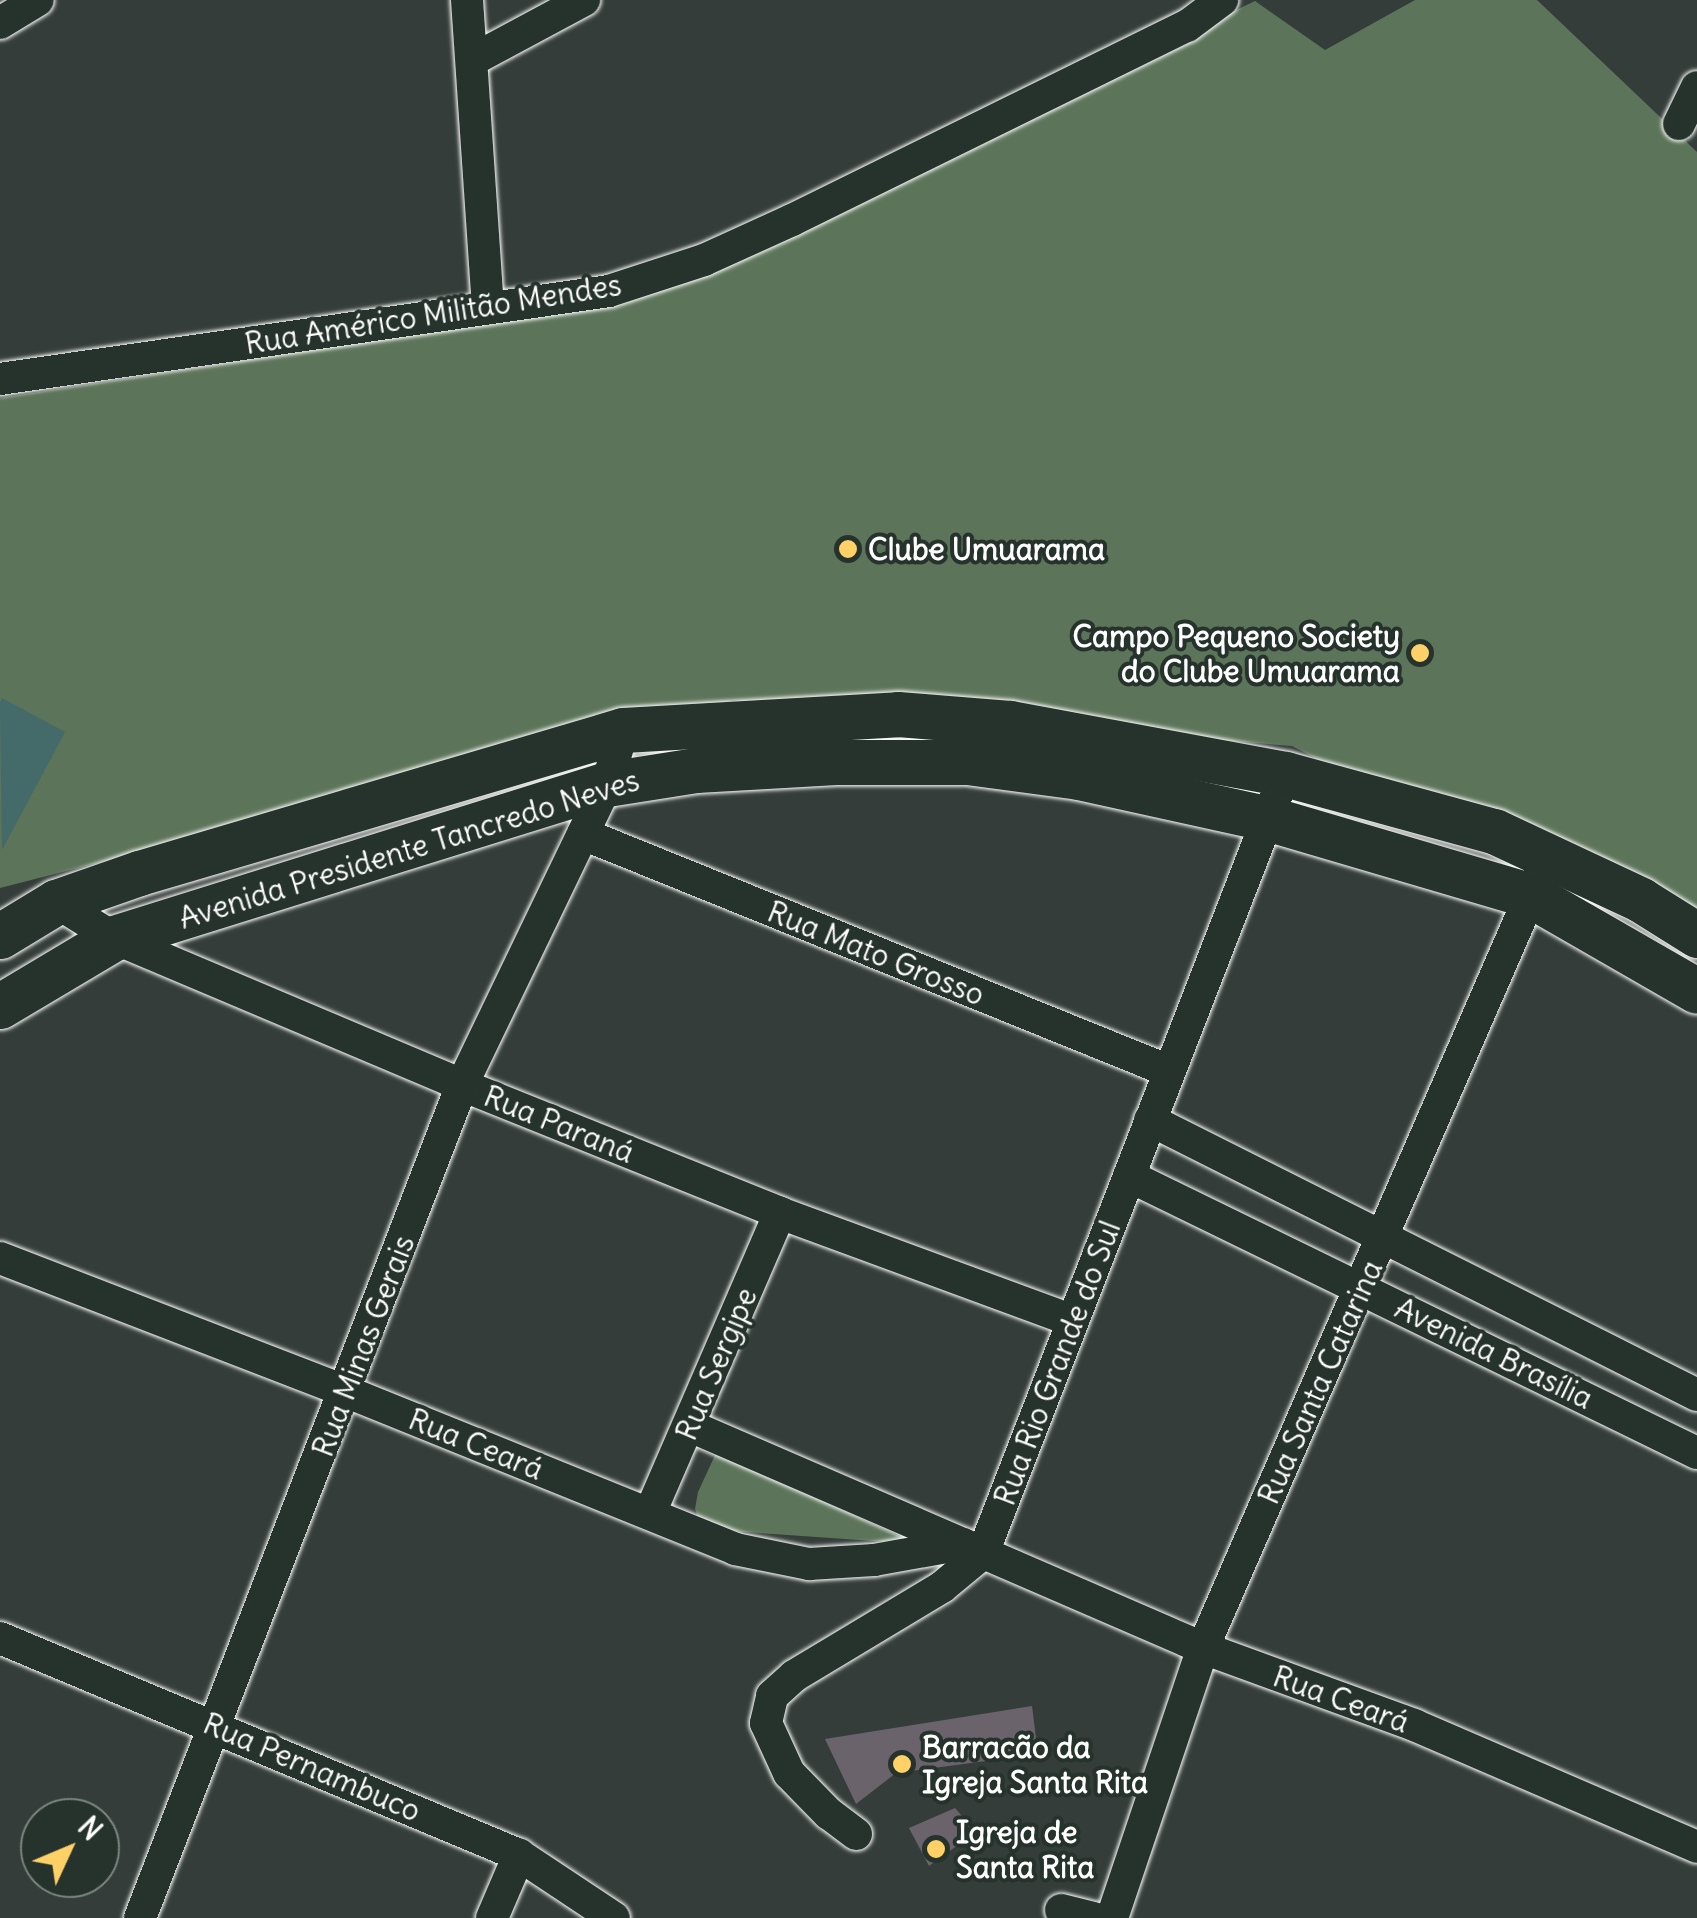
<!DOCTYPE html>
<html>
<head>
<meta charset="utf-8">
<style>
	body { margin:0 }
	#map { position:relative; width:1697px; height:1918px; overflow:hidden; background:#343d39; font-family:Delius,sans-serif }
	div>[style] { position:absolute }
	.green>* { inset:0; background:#5c7459 }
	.water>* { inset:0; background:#456a6a }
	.building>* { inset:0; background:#6a636b }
	.roads { filter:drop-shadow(0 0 2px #fff) drop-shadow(0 0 2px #fff) }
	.street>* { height:32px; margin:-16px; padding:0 16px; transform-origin:16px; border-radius:16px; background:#26332d }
	.secondary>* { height:45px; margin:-22.5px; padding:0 22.5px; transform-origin:22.5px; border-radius:22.5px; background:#26332d }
	.dots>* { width:28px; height:28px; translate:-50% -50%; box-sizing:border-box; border:5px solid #26332d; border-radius:50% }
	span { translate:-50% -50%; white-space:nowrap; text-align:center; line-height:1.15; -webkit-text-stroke:8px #26332d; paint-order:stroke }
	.street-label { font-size:30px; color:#fff }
	.poi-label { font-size:30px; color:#fff; font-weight:700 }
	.left { translate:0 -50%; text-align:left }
	.right { translate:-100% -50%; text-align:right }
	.north { position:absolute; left:20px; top:1798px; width:100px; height:100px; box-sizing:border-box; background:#26332d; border:2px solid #7d8581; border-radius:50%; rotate:46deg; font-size:28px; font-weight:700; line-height:40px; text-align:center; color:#fff }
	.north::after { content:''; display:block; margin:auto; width:35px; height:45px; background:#ffd166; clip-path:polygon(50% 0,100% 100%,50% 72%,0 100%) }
</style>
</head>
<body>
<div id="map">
	<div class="green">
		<div style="clip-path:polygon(1415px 0,1537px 0,1697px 152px,1697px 955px,1292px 746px,733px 700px,0 888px,0 398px,627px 302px,1255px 1px,1325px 50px)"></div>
		<div style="clip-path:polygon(716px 1453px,917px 1544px,702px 1529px,695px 1509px,698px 1492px)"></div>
	</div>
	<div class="water">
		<div style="clip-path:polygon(2px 698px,65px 732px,2px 850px,0 702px)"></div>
	</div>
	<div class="building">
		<div style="clip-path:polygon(1032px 1706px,1038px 1754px,896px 1773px,856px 1804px,825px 1739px)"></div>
		<div style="clip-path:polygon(955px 1808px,976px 1832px,929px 1866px,909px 1828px)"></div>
	</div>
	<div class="roads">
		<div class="street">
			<div style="left:467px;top:0;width:309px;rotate:86.1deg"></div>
			<div style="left:0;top:23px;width:44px;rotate:-31.2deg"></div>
			<div style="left:474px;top:59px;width:125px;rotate:-28.2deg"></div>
			<div style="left:1679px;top:124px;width:41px;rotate:-64.1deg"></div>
			<div style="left:0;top:379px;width:615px;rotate:-8.22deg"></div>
			<div style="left:609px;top:291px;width:100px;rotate:-18.1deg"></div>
			<div style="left:704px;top:260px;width:97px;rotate:-24.4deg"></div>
			<div style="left:792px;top:220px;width:440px;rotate:-26.2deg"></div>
			<div style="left:1187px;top:26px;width:44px;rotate:-36.6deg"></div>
			<div style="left:583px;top:834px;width:632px;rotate:22.02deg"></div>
			<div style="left:56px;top:902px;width:68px;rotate:31.8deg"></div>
			<div style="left:114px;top:938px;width:378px;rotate:22.9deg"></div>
			<div style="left:462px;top:1085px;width:343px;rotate:21.9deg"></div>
			<div style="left:780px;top:1213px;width:312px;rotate:20.2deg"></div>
			<div style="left:1150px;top:1120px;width:612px;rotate:26.69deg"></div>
			<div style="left:1129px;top:1176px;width:632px;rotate:26deg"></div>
			<div style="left:0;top:1258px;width:372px;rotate:21.1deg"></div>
			<div style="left:347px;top:1392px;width:419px;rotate:22deg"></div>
			<div style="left:735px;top:1549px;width:76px;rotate:11.5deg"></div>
			<div style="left:809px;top:1564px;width:65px;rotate:-3.5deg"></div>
			<div style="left:874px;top:1560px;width:91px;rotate:-10.1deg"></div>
			<div style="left:690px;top:1426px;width:559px;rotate:23.4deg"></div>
			<div style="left:1203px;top:1648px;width:225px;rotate:20deg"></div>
			<div style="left:1414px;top:1725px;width:308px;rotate:23.3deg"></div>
			<div style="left:650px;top:1513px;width:327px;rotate:-66.6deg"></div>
			<div style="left:0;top:1638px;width:563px;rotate:22.69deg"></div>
			<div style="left:519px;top:1855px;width:114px;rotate:33.6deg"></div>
			<div style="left:856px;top:1834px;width:34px;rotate:-143deg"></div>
			<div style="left:829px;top:1814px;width:57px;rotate:-134.3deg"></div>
			<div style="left:789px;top:1773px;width:55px;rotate:-114.7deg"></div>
			<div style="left:766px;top:1723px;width:28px;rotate:-77deg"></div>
			<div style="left:772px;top:1696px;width:30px;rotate:-42deg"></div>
			<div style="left:794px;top:1676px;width:173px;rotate:-31deg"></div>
			<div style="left:942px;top:1587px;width:53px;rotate:-39.7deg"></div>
			<div style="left:983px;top:1553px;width:835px;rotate:-68.81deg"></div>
			<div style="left:1061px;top:1910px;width:34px;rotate:14deg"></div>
			<div style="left:140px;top:1918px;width:893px;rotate:-68.87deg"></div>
			<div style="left:462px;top:1085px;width:334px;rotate:-64.3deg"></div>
			<div style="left:607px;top:784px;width:56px;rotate:-73.5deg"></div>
			<div style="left:492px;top:1918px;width:69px;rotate:-66.8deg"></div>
			<div style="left:1112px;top:1918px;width:285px;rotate:-71.4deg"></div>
			<div style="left:1203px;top:1648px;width:842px;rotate:-66.48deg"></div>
		</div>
		<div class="secondary">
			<div style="left:0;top:936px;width:66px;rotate:-31.3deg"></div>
			<div style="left:56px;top:902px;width:88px;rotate:-19.3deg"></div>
			<div style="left:139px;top:873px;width:505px;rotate:-16.46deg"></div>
			<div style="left:623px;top:730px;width:275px;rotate:-3.3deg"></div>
			<div style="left:898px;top:714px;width:112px;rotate:4.6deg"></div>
			<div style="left:1010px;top:723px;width:280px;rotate:10.5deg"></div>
			<div style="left:1285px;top:774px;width:217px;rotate:15.3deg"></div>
			<div style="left:1494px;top:831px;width:162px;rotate:25.1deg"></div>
			<div style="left:1641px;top:900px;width:66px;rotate:32deg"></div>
			<div style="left:0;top:1006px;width:133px;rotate:-30.8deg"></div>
			<div style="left:114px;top:938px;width:516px;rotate:-17.35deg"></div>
			<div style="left:607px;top:784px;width:90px;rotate:-8.9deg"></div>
			<div style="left:696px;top:770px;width:140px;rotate:-3.3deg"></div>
			<div style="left:836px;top:762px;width:131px"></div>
			<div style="left:967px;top:762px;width:113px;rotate:7.6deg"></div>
			<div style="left:1079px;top:777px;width:196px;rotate:12.4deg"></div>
			<div style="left:1270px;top:819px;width:273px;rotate:16.4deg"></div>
			<div style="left:1532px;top:896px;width:190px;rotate:29.9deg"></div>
		</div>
	</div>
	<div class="dots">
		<div style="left:848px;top:549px;background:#ffd166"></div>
		<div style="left:1420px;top:653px;background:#ffd166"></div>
		<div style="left:902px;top:1764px;background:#ffd166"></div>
		<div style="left:936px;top:1849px;background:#ffd166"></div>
	</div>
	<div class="street-label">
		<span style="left:433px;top:314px;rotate:-9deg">Rua Américo Militão Mendes</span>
		<span style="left:409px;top:849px;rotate:-17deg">Avenida Presidente Tancredo Neves</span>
		<span style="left:876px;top:953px;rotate:22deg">Rua Mato Grosso</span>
		<span style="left:559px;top:1124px;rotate:22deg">Rua Paraná</span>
		<span style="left:363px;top:1346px;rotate:-69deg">Rua Minas Gerais</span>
		<span style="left:1494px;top:1353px;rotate:26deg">Avenida Brasília</span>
		<span style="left:1057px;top:1363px;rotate:-69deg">Rua Rio Grande do Sul</span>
		<span style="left:716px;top:1364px;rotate:-67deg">Rua Sergipe</span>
		<span style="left:1320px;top:1382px;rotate:-66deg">Rua Santa Catarina</span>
		<span style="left:476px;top:1444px;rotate:22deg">Rua Ceará</span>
		<span style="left:1341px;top:1699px;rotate:20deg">Rua Ceará</span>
		<span style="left:312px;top:1767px;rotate:23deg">Rua Pernambuco</span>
	</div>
	<div class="poi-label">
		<span class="left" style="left:868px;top:549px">Clube Umuarama</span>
		<span class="right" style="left:1400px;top:653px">Campo Pequeno Society<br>do Clube Umuarama</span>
		<span class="left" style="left:922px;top:1764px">Barracão da<br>Igreja Santa Rita</span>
		<span class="left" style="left:956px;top:1849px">Igreja de<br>Santa Rita</span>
	</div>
	<div class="north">N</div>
</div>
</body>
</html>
